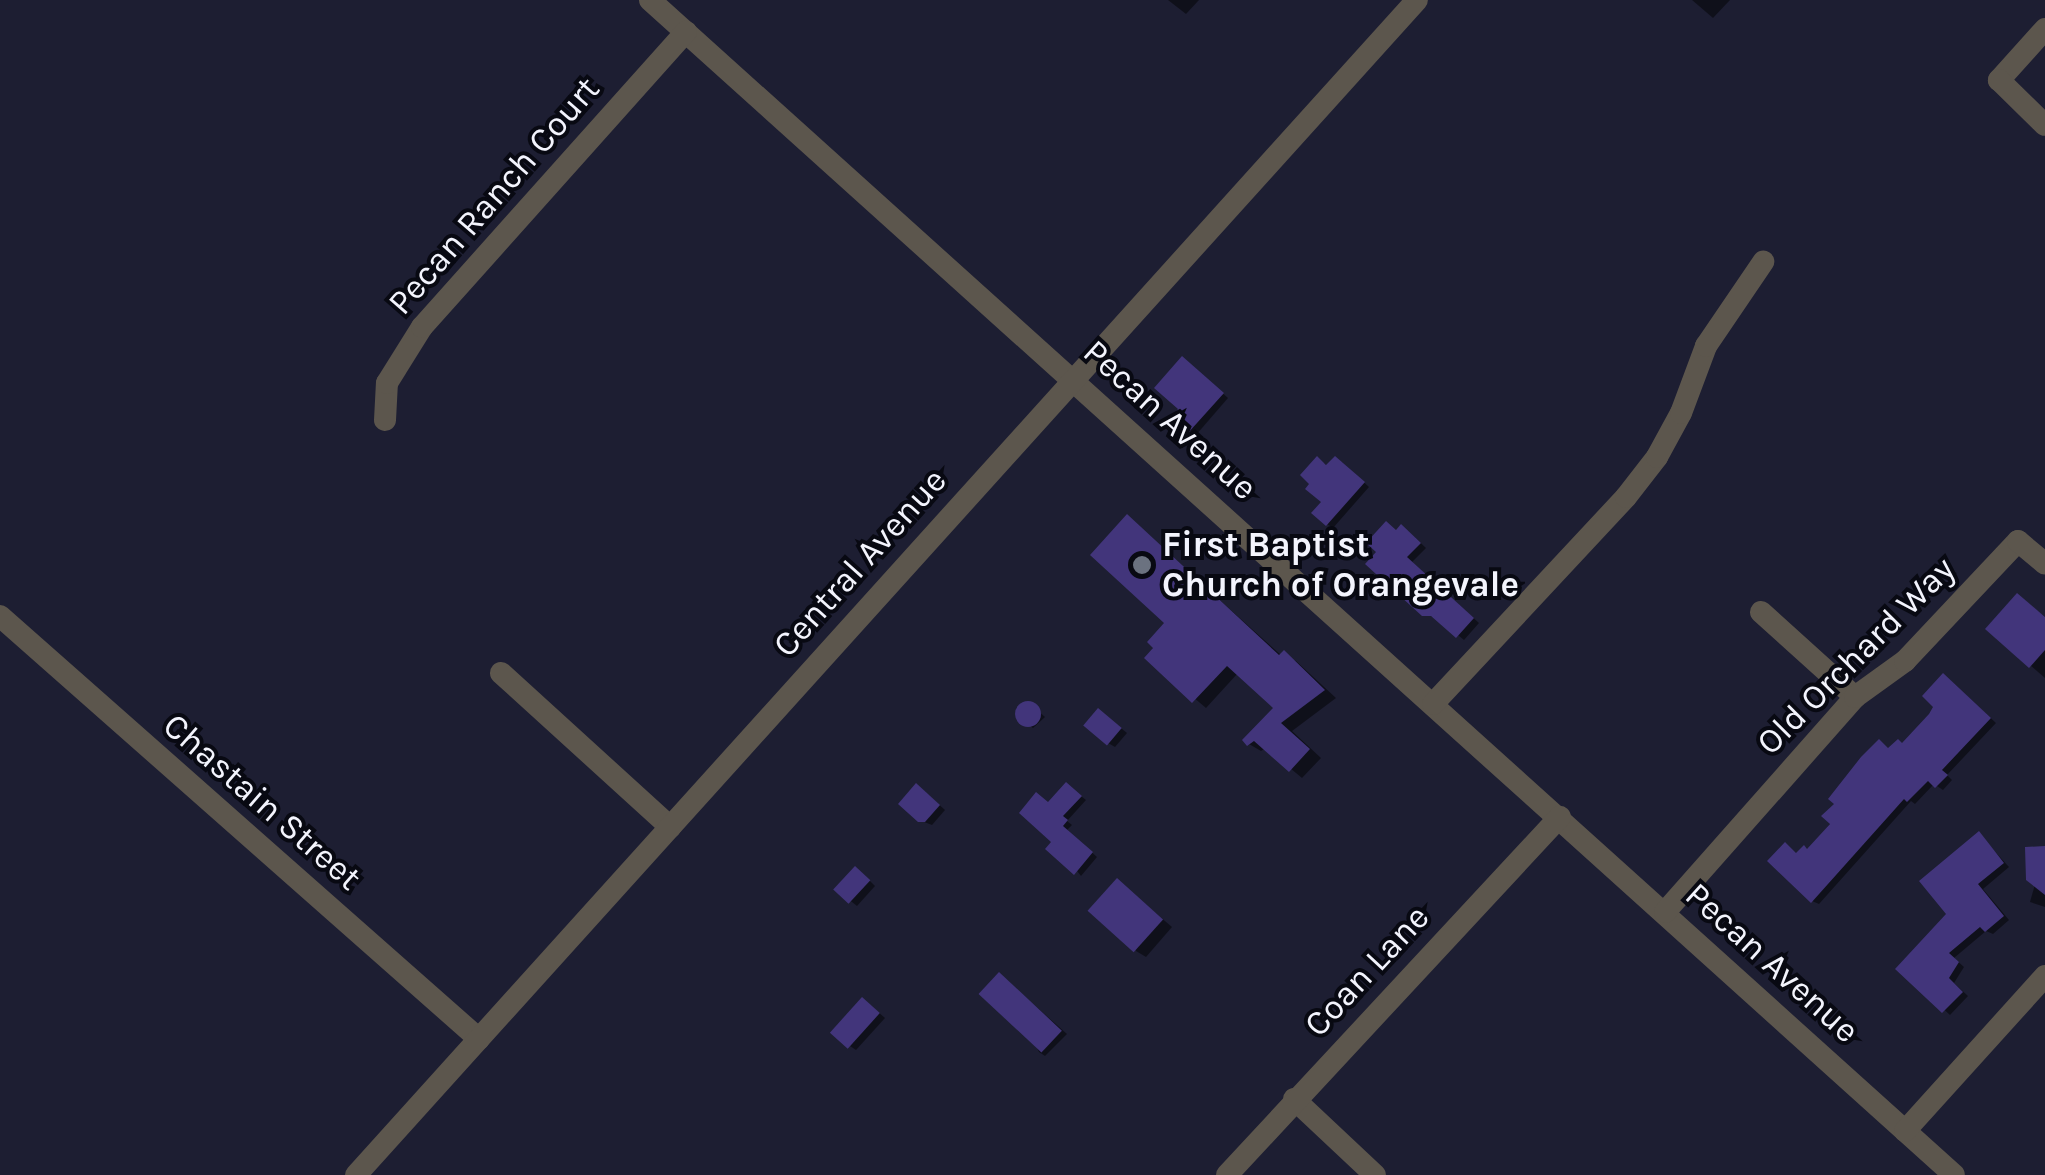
<!DOCTYPE html>
<html>
<head>
<meta charset="utf-8">
<style>
	body { margin:0 }
	#map { position:relative; width:2045px; height:1175px; overflow:hidden; background:#1d1e32; font-family:Karla,sans-serif }
	div>[style] { position:absolute }
	.shadow>* { inset:0; background:#0007 }
	.building>* { inset:0; background:#42357b; transform-origin:0 0 }
	.round { border-radius:50% }
	.minor>* { height:22px; margin:-11px; padding:0 11px; transform-origin:11px; border-radius:11px; background:#5c564d }
	.dots>* { width:28px; height:28px; translate:-50% -50%; box-sizing:border-box; border:5px solid #080912; border-radius:50% }
	span { translate:-50% -50%; white-space:nowrap; text-align:center; line-height:1.15; -webkit-text-stroke:8px #080912; paint-order:stroke }
	.street-label { font-size:35px; color:#f3f4fd }
	.poi-label { font-size:35px; color:#f3f4fd; font-weight:700 }
	.left { translate:0 -50%; text-align:left }
</style>
</head>
<body>
<div id="map">
	<div class="shadow">
		<div style="clip-path:polygon(1168px 0,1199px 0,1186px 14px)"></div>
		<div style="clip-path:polygon(1692px 0,1730px 0,1713px 18px)"></div>
		<div style="clip-path:polygon(1189px 363px,1228px 398px,1196px 435px,1190px 431px,1182px 409px)"></div>
		<div style="clip-path:polygon(1342px 462px,1369px 487px,1333px 528px,1327px 524px,1324px 463px,1328px 467px)"></div>
		<div style="clip-path:polygon(1128px 518px,1282px 656px,1296px 661px,1336px 698px,1292px 731px,1321px 758px,1302px 778px,1266px 748px,1261px 751px,1249px 744px,1276px 708px,1238px 673px,1206px 708px,1147px 658px,1168px 623px)"></div>
		<div style="clip-path:polygon(1408px 531px,1426px 548px,1412px 562px,1479px 623px,1464px 640px,1437px 618px,1424px 614px,1397px 532px)"></div>
		<div style="clip-path:polygon(2024px 600px,2045px 617px,2045px 678px,1989px 629px)"></div>
		<div style="clip-path:polygon(1950px 680px,1996px 723px,1947px 775px,1952px 780px,1943px 790px,1934px 784px,1915px 804px,1911px 801px,1819px 904px,1812px 901px,1798px 855px,1808px 851px,1890px 750px,1903px 745px,1931px 715px)"></div>
		<div style="clip-path:polygon(1027px 701px,1045px 717px,1033px 728px,1015px 714px)"></div>
		<div style="clip-path:polygon(1105px 715px,1127px 733px,1115px 747px,1108px 743px)"></div>
		<div style="clip-path:polygon(1072px 789px,1086px 800px,1067px 821px,1072px 825px,1067px 830px,1097px 857px,1081px 876px,1054px 841px,1049px 804px)"></div>
		<div style="clip-path:polygon(923px 790px,945px 810px,932px 825px,919px 820px)"></div>
		<div style="clip-path:polygon(1979px 834px,2009px 867px,1983px 889px,2009px 920px,1993px 934px,1986px 931px,1954px 958px,1964px 967px,1954px 983px,1968px 996px,1950px 1015px,1899px 968px,1950px 914px)"></div>
		<div style="clip-path:polygon(2045px 849px,2045px 907px,2030px 902px)"></div>
		<div style="clip-path:polygon(862px 873px,875px 886px,857px 906px,837px 890px)"></div>
		<div style="clip-path:polygon(1118px 881px,1172px 927px,1146px 957px,1136px 951px)"></div>
		<div style="clip-path:polygon(1005px 979px,1067px 1034px,1045px 1056px,1039px 1052px)"></div>
		<div style="clip-path:polygon(869px 1004px,885px 1018px,856px 1050px,850px 1046px)"></div>
	</div>
	<div class="building">
		<div style="clip-path:polygon(1182px 356px,1224px 393px,1188px 433px,1171px 418px,1178px 409px,1154px 388px)"></div>
		<div style="clip-path:polygon(1317px 456px,1326px 465px,1335px 456px,1365px 482px,1326px 526px,1311px 513px,1321px 502px,1305px 489px,1309px 484px,1300px 475px)"></div>
		<div style="clip-path:polygon(1127px 514px,1279px 655px,1284px 650px,1325px 690px,1281px 723px,1310px 749px,1289px 772px,1254px 741px,1247px 746px,1242px 740px,1273px 708px,1227px 666px,1192px 703px,1144px 658px,1153px 648px,1147px 642px,1164px 623px,1090px 555px)"></div>
		<div style="clip-path:polygon(1386px 521px,1396px 530px,1401px 524px,1421px 543px,1407px 557px,1474px 618px,1456px 638px,1431px 616px,1422px 616px,1365px 564px,1376px 552px,1366px 543px)"></div>
		<div style="clip-path:polygon(2017px 593px,2045px 617px,2045px 650px,2029px 668px,1985px 629px)"></div>
		<div style="clip-path:polygon(1943px 673px,1991px 718px,1942px 770px,1948px 775px,1935px 788px,1928px 781px,1907px 802px,1904px 799px,1811px 903px,1767px 861px,1785px 842px,1796px 853px,1804px 845px,1807px 849px,1830px 824px,1821px 816px,1834px 804px,1828px 799px,1861px 757px,1879px 739px,1888px 748px,1898px 739px,1902px 743px,1929px 714px,1933px 707px,1922px 696px)"></div>
		<div class="round" style="left:1015px;top:701px;width:26px;height:26px"></div>
		<div style="left:1098px;top:708px;width:31px;height:23px;rotate:40deg"></div>
		<div style="clip-path:polygon(1066px 782px,1082px 796px,1063px 816px,1068px 820px,1063px 826px,1093px 852px,1074px 875px,1045px 849px,1051px 842px,1019px 813px,1036px 792px,1048px 802px)"></div>
		<div style="clip-path:polygon(916px 783px,940px 805px,925px 822px,918px 822px,898px 804px)"></div>
		<div style="clip-path:polygon(1979px 831px,2004px 863px,1978px 884px,2004px 916px,1985px 932px,1980px 927px,1949px 953px,1959px 962px,1949px 978px,1963px 992px,1942px 1013px,1895px 969px,1946px 914px,1919px 881px)"></div>
		<div style="clip-path:polygon(2045px 846px,2045px 895px,2026px 880px,2025px 847px)"></div>
		<div style="left:855px;top:866px;width:21px;height:32px;rotate:43deg"></div>
		<div style="left:1117px;top:878px;width:62px;height:44px;rotate:42deg"></div>
		<div style="left:999px;top:972px;width:86px;height:30px;rotate:43deg"></div>
		<div style="left:862px;top:997px;width:24px;height:48px;rotate:42deg"></div>
	</div>
	<div class="minor">
		<div style="left:650px;top:0;width:1755px;rotate:42.02deg"></div>
		<div style="left:2045px;top:29px;width:69px;rotate:132deg"></div>
		<div style="left:1999px;top:80px;width:64px;rotate:44.4deg"></div>
		<div style="left:385px;top:420px;width:37px;rotate:-87deg"></div>
		<div style="left:387px;top:383px;width:66px;rotate:-58deg"></div>
		<div style="left:422px;top:327px;width:396px;rotate:-48.2deg"></div>
		<div style="left:1761px;top:612px;width:127px;rotate:42.1deg"></div>
		<div style="left:0;top:616px;width:639px;rotate:41.45deg"></div>
		<div style="left:501px;top:673px;width:229px;rotate:42.3deg"></div>
		<div style="left:1433px;top:704px;width:283px;rotate:-47deg"></div>
		<div style="left:1626px;top:497px;width:51px;rotate:-52.2deg"></div>
		<div style="left:1657px;top:457px;width:50px;rotate:-61.4deg"></div>
		<div style="left:1681px;top:413px;width:72px;rotate:-69.5deg"></div>
		<div style="left:1706px;top:346px;width:102px;rotate:-55.8deg"></div>
		<div style="left:1665px;top:912px;width:287px;rotate:-48.5deg"></div>
		<div style="left:1855px;top:697px;width:62px;rotate:-35.8deg"></div>
		<div style="left:1905px;top:661px;width:165px;rotate:-46.7deg"></div>
		<div style="left:2018px;top:541px;width:35px;rotate:40deg"></div>
		<div style="left:1294px;top:1099px;width:111px;rotate:43.2deg"></div>
		<div style="left:1905px;top:1131px;width:209px;rotate:-47.9deg"></div>
		<div style="left:356px;top:1175px;width:1583px;rotate:-47.92deg"></div>
		<div style="left:1227px;top:1175px;width:489px;rotate:-47.1deg"></div>
	</div>
	<div class="dots">
		<div style="left:1142px;top:565px;background:#6b7280"></div>
	</div>
	<div class="street-label">
		<span style="left:494px;top:196px;rotate:-49deg">Pecan Ranch Court</span>
		<span style="left:1170px;top:420px;rotate:42deg">Pecan Avenue</span>
		<span style="left:860px;top:563px;rotate:-48deg">Central Avenue</span>
		<span style="left:1856px;top:656px;rotate:-45deg">Old Orchard Way</span>
		<span style="left:262px;top:802px;rotate:41deg">Chastain Street</span>
		<span style="left:1772px;top:963px;rotate:42deg">Pecan Avenue</span>
		<span style="left:1367px;top:971px;rotate:-47deg">Coan Lane</span>
	</div>
	<div class="poi-label">
		<span class="left" style="left:1162px;top:565px">First Baptist<br>Church of Orangevale</span>
	</div>
</div>
</body>
</html>
